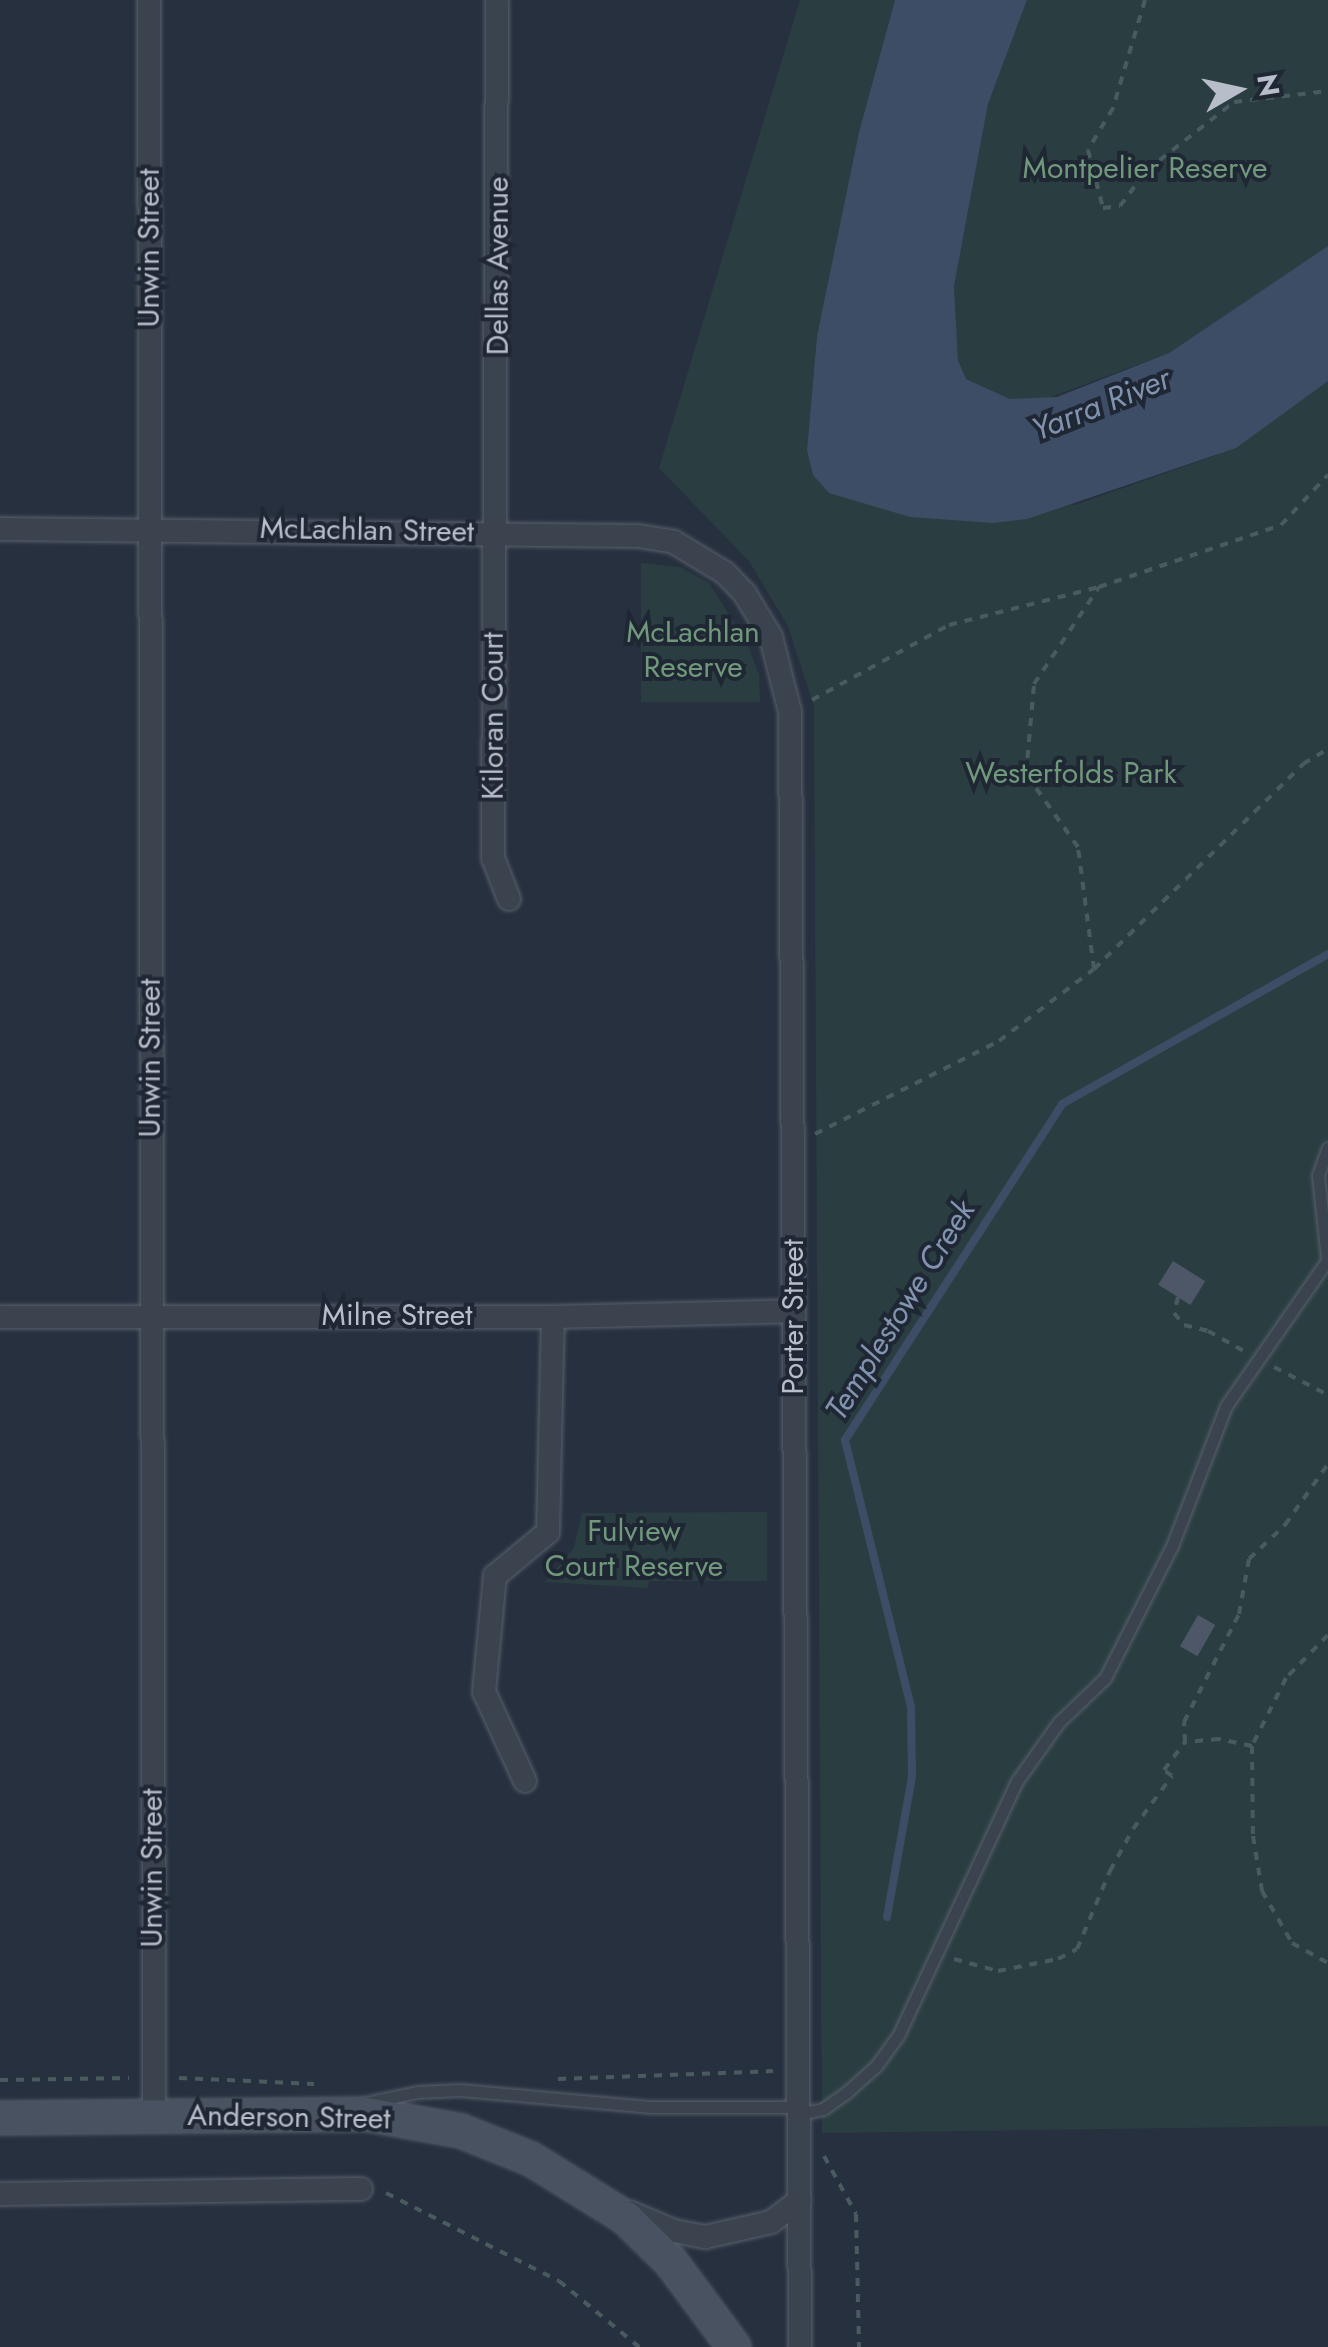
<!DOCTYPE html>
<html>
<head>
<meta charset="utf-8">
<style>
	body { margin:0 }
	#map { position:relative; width:1328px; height:2347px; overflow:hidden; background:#27303f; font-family:Jost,sans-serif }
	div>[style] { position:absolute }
	.green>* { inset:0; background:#2a3e41 }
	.water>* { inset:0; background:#3e4d66 }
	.stream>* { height:8px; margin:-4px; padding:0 4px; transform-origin:4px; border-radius:4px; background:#3e4d66 }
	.building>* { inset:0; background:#4e5767; transform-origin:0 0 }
	.path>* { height:4px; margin-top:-2px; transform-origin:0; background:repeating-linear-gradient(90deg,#495b5f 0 8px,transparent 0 16px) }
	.roads { filter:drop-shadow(0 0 2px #59606c) drop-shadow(0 0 2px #59606c) }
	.lane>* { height:11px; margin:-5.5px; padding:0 5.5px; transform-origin:5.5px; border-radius:5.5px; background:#3b434f }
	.street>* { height:22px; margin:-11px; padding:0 11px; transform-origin:11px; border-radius:11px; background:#3b434f }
	.secondary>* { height:32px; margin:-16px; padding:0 16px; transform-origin:16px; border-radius:16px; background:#495261 }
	span { translate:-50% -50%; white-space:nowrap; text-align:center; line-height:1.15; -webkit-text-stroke:8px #202734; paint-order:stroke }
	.park-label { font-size:30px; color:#70997b }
	.street-label { font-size:30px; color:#b8bec9 }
	.water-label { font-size:32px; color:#8193af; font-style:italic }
	.north { position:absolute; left:1188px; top:40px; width:100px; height:100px; -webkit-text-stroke:8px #202734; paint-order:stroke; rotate:81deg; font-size:28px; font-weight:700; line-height:40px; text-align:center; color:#b8bec9 }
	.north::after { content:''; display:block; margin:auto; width:35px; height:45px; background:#b8bec9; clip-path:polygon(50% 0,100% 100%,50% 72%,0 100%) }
</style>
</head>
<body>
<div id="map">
	<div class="green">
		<div style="clip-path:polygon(800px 0,895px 0,859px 132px,817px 336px,807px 450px,1075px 505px,1217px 455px,1328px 369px,1328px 2126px,822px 2133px,814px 707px,788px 626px,749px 561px,659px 468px)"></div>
		<div style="clip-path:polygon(1027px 0,1328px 0,1328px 246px,1169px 353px,1040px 401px,1010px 399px,966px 379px,958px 360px,954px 286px,988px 104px)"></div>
		<div style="clip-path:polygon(641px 563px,680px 567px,709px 583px,747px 643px,759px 675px,760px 702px,641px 702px)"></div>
		<div style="clip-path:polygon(767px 1512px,767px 1581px,649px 1581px,648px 1588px,545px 1582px,574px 1548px,582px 1513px)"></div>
	</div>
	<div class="water">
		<div style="clip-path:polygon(895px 0,1027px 0,988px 104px,954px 286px,958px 360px,966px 379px,1010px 399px,1057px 397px,1169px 353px,1328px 246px,1328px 381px,1236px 448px,1027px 519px,994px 523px,910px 517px,829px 493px,813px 475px,807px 450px,817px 336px,859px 132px)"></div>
	</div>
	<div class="stream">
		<div style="left:887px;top:1917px;width:142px;rotate:-79.9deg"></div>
		<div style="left:912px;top:1777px;width:70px;rotate:-90.8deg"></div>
		<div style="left:911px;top:1707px;width:275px;rotate:-103.9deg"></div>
		<div style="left:845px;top:1440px;width:400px;rotate:-57.1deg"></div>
		<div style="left:1062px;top:1104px;width:305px;rotate:-29.4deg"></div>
	</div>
	<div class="building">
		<div style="left:1173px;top:1261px;width:38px;height:28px;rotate:32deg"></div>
		<div style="left:1198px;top:1615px;width:20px;height:36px;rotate:30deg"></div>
	</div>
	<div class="path">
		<div style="left:1145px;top:0;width:113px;rotate:106.5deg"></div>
		<div style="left:1113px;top:108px;width:49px;rotate:120.8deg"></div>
		<div style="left:1088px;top:150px;width:60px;rotate:75.5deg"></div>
		<div style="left:1103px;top:208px;width:17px;rotate:-7deg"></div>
		<div style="left:1120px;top:206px;width:45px;rotate:-53.1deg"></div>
		<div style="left:1147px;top:170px;width:110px;rotate:-38deg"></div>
		<div style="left:1234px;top:102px;width:95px;rotate:-6.7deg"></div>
		<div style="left:812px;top:700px;width:156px;rotate:-28.7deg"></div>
		<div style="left:949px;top:625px;width:155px;rotate:-14.2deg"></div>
		<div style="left:1099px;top:587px;width:192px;rotate:-18.8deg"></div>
		<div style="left:1281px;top:525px;width:69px;rotate:-46.8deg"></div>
		<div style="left:1094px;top:969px;width:123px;rotate:-97.5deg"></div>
		<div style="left:1078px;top:847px;width:90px;rotate:-125.5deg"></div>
		<div style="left:1026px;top:774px;width:90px;rotate:-84.9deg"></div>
		<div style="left:1034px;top:684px;width:117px;rotate:-56.2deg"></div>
		<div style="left:815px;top:1134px;width:206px;rotate:-26.8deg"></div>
		<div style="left:999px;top:1041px;width:119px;rotate:-37.2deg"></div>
		<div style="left:1094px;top:969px;width:293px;rotate:-44.4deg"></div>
		<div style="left:1303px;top:764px;width:29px;rotate:-31deg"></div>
		<div style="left:1178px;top:1297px;width:16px;rotate:104deg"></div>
		<div style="left:1174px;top:1313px;width:16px;rotate:50deg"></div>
		<div style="left:1184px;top:1325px;width:25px;rotate:14deg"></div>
		<div style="left:1208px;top:1331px;width:41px;rotate:29.1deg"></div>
		<div style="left:1274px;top:1367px;width:61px;rotate:27.4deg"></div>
		<div style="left:1328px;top:1635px;width:60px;rotate:134.3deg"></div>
		<div style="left:1286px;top:1678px;width:76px;rotate:116.6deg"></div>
		<div style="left:1252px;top:1746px;width:90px;rotate:89.4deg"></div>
		<div style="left:1253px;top:1836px;width:56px;rotate:80.7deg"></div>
		<div style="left:1262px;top:1891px;width:60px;rotate:60deg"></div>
		<div style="left:1292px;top:1943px;width:41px;rotate:29.1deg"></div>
		<div style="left:1252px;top:1746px;width:34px;rotate:-168deg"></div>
		<div style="left:1219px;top:1739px;width:34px;rotate:175deg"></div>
		<div style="left:1185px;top:1742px;width:20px;rotate:-93deg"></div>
		<div style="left:1184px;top:1722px;width:121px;rotate:-63deg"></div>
		<div style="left:1239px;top:1614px;width:56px;rotate:-79.7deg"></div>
		<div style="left:1249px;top:1559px;width:50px;rotate:-43.4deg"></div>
		<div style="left:1285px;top:1525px;width:75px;rotate:-54.8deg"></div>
		<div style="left:954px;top:1959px;width:46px;rotate:15.3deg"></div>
		<div style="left:998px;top:1971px;width:61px;rotate:-11.3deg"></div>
		<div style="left:1058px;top:1959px;width:21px;rotate:-28deg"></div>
		<div style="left:1077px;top:1949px;width:85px;rotate:-67.1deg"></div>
		<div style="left:1110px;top:1871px;width:48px;rotate:-61.3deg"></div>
		<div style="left:1133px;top:1829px;width:66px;rotate:-53.7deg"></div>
		<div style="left:1172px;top:1776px;width:10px;rotate:-143deg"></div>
		<div style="left:1164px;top:1770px;width:35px;rotate:-53deg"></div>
		<div style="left:179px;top:2078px;width:135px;rotate:2.5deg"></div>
		<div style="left:558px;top:2079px;width:215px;rotate:-2.1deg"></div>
		<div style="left:0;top:2080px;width:129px;rotate:-0.9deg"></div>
		<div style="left:824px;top:2156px;width:66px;rotate:61.1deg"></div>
		<div style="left:856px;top:2214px;width:133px;rotate:88.7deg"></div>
		<div style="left:386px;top:2193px;width:194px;rotate:27deg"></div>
		<div style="left:559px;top:2281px;width:104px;rotate:39.5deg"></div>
	</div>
	<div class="roads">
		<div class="lane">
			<div style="left:1327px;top:1259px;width:84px;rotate:-96.1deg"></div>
			<div style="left:1318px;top:1175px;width:29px;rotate:-70deg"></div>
			<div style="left:365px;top:2103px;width:53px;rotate:-11.9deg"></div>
			<div style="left:417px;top:2092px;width:43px;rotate:-2.7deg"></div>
			<div style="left:460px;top:2090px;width:190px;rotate:5.1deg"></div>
			<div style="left:649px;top:2107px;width:150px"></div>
			<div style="left:799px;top:2114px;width:25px;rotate:-12deg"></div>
			<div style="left:823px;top:2109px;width:29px;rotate:-35deg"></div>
			<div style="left:847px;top:2092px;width:39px;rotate:-42deg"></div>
			<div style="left:876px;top:2066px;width:37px;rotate:-54deg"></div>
			<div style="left:898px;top:2036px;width:281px;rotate:-65deg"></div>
			<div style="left:1017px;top:1781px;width:72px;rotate:-54.6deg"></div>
			<div style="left:1059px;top:1722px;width:64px;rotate:-43.7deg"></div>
			<div style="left:1105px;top:1678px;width:148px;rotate:-63.1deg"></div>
			<div style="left:1172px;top:1546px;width:150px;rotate:-68.9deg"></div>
			<div style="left:1226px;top:1406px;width:179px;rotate:-55.2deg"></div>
		</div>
		<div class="street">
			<div style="left:149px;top:0;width:2115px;rotate:89.86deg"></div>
			<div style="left:497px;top:0;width:858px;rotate:90.27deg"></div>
			<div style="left:493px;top:858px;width:44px;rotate:68.7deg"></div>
			<div style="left:0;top:529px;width:638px;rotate:0.63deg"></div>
			<div style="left:638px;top:536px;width:36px;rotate:9deg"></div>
			<div style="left:674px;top:542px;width:60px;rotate:31.3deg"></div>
			<div style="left:725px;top:573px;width:29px;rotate:46deg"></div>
			<div style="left:745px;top:594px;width:50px;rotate:58.8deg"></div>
			<div style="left:771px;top:637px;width:77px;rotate:75.8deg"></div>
			<div style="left:790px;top:712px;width:1635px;rotate:89.65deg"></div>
			<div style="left:0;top:1317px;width:553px"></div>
			<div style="left:553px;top:1317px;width:240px;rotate:-1.4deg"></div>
			<div style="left:525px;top:1781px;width:98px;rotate:-114.7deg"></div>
			<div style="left:484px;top:1692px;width:117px;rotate:-84.6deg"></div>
			<div style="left:495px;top:1576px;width:69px;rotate:-39.7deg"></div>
			<div style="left:548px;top:1532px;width:215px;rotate:-88.7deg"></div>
			<div style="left:0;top:2194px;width:361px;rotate:-0.8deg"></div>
			<div style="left:629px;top:2212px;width:49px;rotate:22.9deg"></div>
			<div style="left:674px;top:2231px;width:32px;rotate:11deg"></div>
			<div style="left:705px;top:2237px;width:68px;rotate:-12.8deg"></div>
			<div style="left:771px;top:2222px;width:36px;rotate:-37deg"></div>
		</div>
		<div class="secondary">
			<div style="left:0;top:2118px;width:366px;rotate:-0.6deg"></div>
			<div style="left:366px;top:2114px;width:97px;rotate:10.1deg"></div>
			<div style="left:461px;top:2131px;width:75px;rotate:21.8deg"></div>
			<div style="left:531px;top:2159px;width:112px;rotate:31.8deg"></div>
			<div style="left:626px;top:2218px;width:63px;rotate:44.4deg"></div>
			<div style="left:671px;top:2262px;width:106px;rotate:53.5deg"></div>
		</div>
	</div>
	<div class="park-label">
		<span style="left:1145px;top:168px">Montpelier Reserve</span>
		<span style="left:693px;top:649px">McLachlan<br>Reserve</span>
		<span style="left:1071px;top:773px">Westerfolds Park</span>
		<span style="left:634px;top:1548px">Fulview<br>Court Reserve</span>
	</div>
	<div class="street-label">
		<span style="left:149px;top:248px;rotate:-90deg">Unwin Street</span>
		<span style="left:498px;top:266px;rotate:-90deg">Dellas Avenue</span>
		<span style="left:367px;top:530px;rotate:1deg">McLachlan Street</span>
		<span style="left:493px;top:716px;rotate:-90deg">Kiloran Court</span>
		<span style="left:150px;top:1058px;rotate:-90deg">Unwin Street</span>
		<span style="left:397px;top:1315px">Milne Street</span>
		<span style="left:793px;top:1317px;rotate:-90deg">Porter Street</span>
		<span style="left:152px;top:1868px;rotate:-90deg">Unwin Street</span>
		<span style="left:289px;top:2117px;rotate:1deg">Anderson Street</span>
	</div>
	<div class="water-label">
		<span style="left:1101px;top:404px;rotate:-22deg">Yarra River</span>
		<span style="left:900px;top:1310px;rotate:-58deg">Templestowe Creek</span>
	</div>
	<div class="north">N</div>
</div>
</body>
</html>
